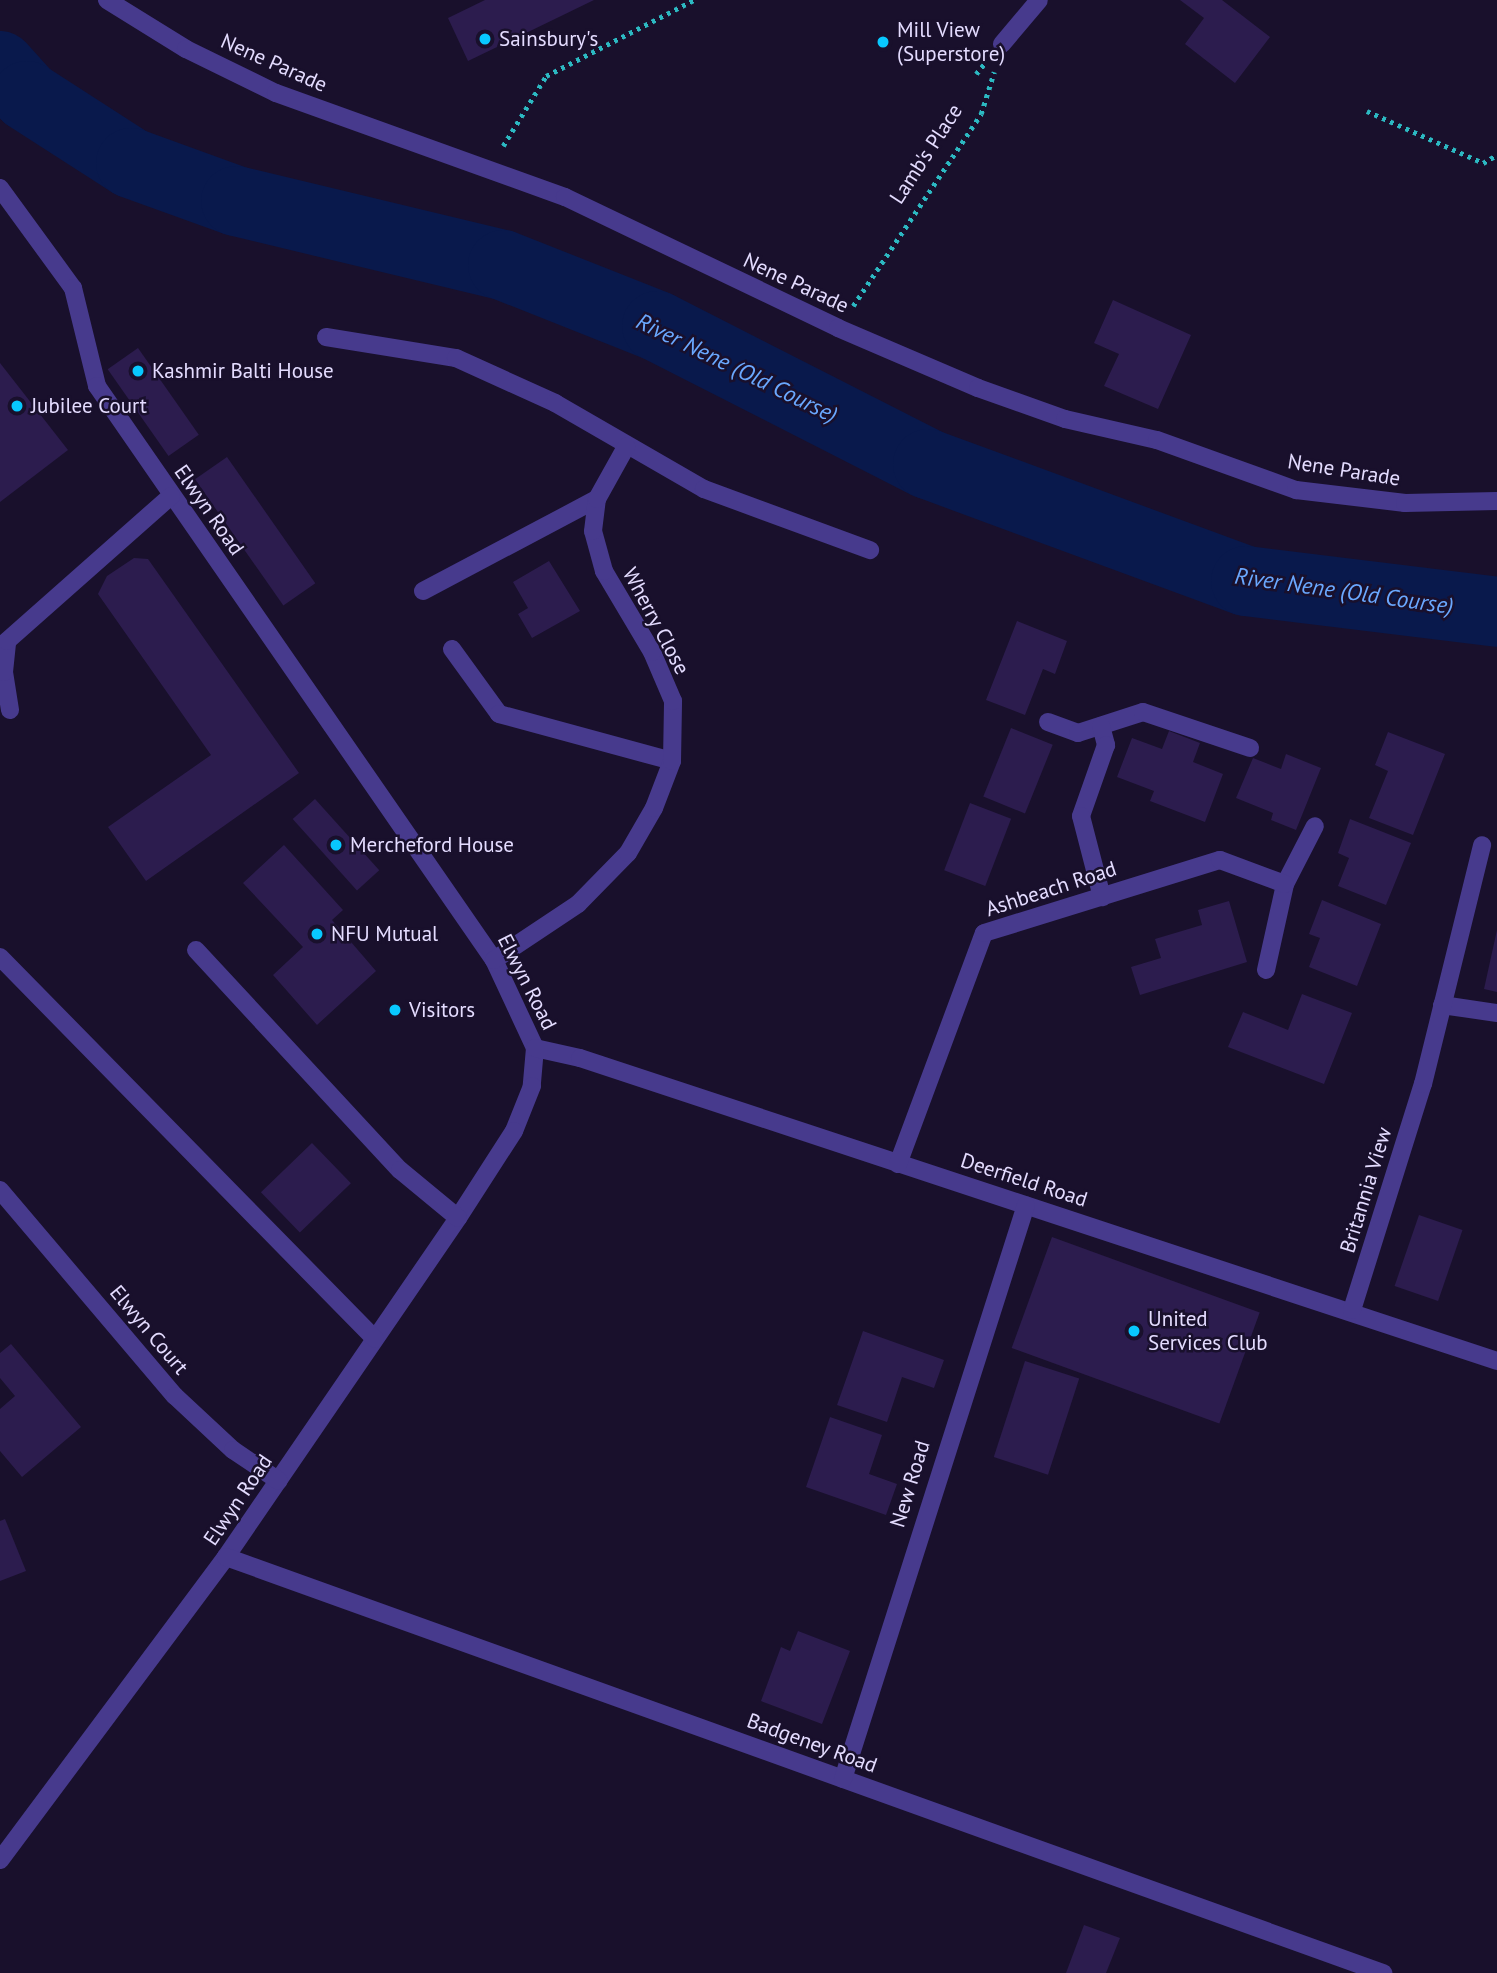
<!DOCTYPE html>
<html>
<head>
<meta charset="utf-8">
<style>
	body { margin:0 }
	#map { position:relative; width:1497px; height:1973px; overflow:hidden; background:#19102c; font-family:"PT Sans",sans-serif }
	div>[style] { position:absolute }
	.river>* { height:70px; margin:-35px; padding:0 35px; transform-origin:35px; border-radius:35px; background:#09194c }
	.building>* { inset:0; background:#2c1c4e; transform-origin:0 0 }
	.path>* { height:4.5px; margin-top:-2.25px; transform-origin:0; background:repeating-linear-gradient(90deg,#2cb9c2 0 3.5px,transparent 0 8.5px) }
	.minor>* { height:18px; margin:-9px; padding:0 9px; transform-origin:9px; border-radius:9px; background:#473a8d }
	.dots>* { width:19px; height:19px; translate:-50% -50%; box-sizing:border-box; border:4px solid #19102c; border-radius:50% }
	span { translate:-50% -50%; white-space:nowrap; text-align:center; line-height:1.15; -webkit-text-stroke:5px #19102c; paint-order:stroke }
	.poi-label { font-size:21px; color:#e4dcff }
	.left { translate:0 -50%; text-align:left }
	.street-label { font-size:21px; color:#e4dcff }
	.water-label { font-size:23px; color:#6aa8ff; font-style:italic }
</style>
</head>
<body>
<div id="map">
	<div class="river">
		<div style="left:0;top:66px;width:40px;rotate:48deg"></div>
		<div style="left:27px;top:96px;width:124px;rotate:32.8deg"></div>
		<div style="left:131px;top:163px;width:112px;rotate:19.9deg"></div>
		<div style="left:236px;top:201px;width:275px;rotate:13.5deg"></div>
		<div style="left:503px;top:265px;width:166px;rotate:21.6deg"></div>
		<div style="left:657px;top:326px;width:304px;rotate:27deg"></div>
		<div style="left:928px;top:464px;width:339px;rotate:20.2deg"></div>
		<div style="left:1246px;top:581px;width:253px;rotate:7deg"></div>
	</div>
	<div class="building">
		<div style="clip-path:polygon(485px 0,594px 0,468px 61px,448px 18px)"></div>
		<div style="clip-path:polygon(1180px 0,1222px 0,1270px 37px,1235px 83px,1185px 44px,1204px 18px)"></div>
		<div style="clip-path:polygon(1113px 300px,1191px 335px,1158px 409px,1104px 386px,1119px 354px,1094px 343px)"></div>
		<div style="left:138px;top:348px;width:106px;height:37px;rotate:55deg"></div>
		<div style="clip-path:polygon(0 363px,68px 450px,0 502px)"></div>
		<div style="left:227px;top:457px;width:154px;height:39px;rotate:55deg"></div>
		<div style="clip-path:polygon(134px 558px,148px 559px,299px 773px,146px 881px,108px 827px,211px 755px,98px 594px,107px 576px)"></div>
		<div style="clip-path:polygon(549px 561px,580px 611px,532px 638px,518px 614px,528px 608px,513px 582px)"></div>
		<div style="clip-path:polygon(1017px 621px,1067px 641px,1055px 674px,1043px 669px,1025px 715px,986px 700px)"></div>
		<div style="left:1011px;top:728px;width:45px;height:74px;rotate:22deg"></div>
		<div style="clip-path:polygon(1169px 731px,1200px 743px,1193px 762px,1223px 774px,1205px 822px,1150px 801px,1154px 791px,1117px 777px,1132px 738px,1162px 749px)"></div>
		<div style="clip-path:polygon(1388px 732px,1445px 754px,1413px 835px,1369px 818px,1388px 771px,1375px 765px)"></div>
		<div style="clip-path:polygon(1286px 754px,1321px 768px,1296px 830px,1271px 820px,1273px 813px,1236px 798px,1253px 758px,1281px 769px)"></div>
		<div style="left:315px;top:799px;width:96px;height:30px;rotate:48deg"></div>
		<div style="left:970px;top:803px;width:44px;height:72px;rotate:21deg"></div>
		<div style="clip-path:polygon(1350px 819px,1411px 843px,1386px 905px,1338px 886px,1349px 858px,1338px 853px)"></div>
		<div style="clip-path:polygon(284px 845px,343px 910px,332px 920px,376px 971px,317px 1025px,273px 975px,303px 947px,243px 883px)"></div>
		<div style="clip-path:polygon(1322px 900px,1381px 924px,1357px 986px,1309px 967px,1320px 938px,1309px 934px)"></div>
		<div style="clip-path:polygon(1229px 901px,1247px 962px,1140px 995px,1131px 967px,1161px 958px,1155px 939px,1202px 925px,1198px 910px)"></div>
		<div style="clip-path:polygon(1497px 930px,1497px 992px,1484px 989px)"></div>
		<div style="clip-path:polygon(1302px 994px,1352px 1013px,1324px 1084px,1228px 1047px,1243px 1012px,1288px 1030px)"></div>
		<div style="left:312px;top:1143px;width:56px;height:71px;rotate:46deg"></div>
		<div style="left:1419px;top:1215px;width:46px;height:75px;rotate:19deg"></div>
		<div style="left:1052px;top:1237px;width:221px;height:118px;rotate:20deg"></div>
		<div style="clip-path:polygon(863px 1331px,944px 1360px,934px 1388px,902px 1377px,887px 1422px,837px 1405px)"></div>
		<div style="clip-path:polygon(11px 1344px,81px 1427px,22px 1477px,0 1451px,0 1409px,15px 1396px,0 1378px,0 1353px)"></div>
		<div style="left:1025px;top:1361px;width:57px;height:101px;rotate:18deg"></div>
		<div style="clip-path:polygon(830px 1417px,882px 1435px,869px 1474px,897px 1484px,886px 1515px,806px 1487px)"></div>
		<div style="clip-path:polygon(5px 1519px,26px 1571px,0 1581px,0 1521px)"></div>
		<div style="clip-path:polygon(798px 1631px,850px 1651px,822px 1724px,761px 1701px,781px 1647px,790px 1651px)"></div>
		<div style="clip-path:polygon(1084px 1925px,1120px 1938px,1106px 1973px,1066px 1973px)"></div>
	</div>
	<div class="path">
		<div style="left:976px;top:74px;width:14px;rotate:-51deg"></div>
		<div style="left:1367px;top:111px;width:127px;rotate:24.1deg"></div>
		<div style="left:1483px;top:163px;width:16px;rotate:-30deg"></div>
		<div style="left:503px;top:146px;width:82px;rotate:-58.4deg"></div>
		<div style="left:546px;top:76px;width:166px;rotate:-27.2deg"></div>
		<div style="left:853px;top:306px;width:231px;rotate:-56.3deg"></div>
		<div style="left:981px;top:114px;width:44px;rotate:-72.8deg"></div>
	</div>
	<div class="minor">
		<div style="left:107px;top:0;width:93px;rotate:31.8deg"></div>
		<div style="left:186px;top:49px;width:100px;rotate:26.1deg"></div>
		<div style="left:276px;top:93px;width:307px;rotate:19.8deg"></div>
		<div style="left:565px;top:197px;width:303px;rotate:25.6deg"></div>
		<div style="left:838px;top:328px;width:152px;rotate:23.2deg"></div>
		<div style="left:978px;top:388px;width:92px;rotate:19.6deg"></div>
		<div style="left:1065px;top:419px;width:94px;rotate:12.9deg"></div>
		<div style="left:1157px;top:440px;width:148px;rotate:19.8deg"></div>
		<div style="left:1296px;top:490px;width:110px;rotate:6.8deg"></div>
		<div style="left:1405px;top:503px;width:92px;rotate:-1.2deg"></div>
		<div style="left:1002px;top:44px;width:57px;rotate:-49.9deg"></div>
		<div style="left:0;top:188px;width:124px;rotate:53.9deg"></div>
		<div style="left:73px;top:288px;width:101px;rotate:76.2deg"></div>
		<div style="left:97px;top:386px;width:698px;rotate:55.33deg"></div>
		<div style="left:494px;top:960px;width:97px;rotate:65deg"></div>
		<div style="left:535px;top:1048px;width:38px;rotate:95deg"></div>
		<div style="left:532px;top:1086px;width:48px;rotate:111.8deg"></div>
		<div style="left:514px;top:1131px;width:103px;rotate:122.8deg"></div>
		<div style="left:458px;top:1218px;width:411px;rotate:124.4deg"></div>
		<div style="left:226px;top:1557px;width:378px;rotate:126.7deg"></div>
		<div style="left:326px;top:337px;width:132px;rotate:9.2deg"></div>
		<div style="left:456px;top:358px;width:109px;rotate:24.4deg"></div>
		<div style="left:555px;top:403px;width:172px;rotate:30deg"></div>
		<div style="left:704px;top:489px;width:177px;rotate:20.2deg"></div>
		<div style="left:423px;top:591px;width:197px;rotate:-27.9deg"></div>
		<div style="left:452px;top:649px;width:80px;rotate:54.1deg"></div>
		<div style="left:499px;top:714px;width:179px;rotate:15.2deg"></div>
		<div style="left:10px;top:710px;width:38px;rotate:-99deg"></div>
		<div style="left:4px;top:672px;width:31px;rotate:-84deg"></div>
		<div style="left:7px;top:641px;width:219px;rotate:-41.5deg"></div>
		<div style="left:1048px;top:722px;width:32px;rotate:20deg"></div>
		<div style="left:1078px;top:733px;width:68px;rotate:-17.9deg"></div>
		<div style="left:1143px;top:712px;width:113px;rotate:18.6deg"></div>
		<div style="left:1101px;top:726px;width:20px;rotate:75deg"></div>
		<div style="left:1106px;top:745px;width:75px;rotate:109.4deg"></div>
		<div style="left:1081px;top:816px;width:84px;rotate:75.5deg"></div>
		<div style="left:196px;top:950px;width:300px;rotate:47.2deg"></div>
		<div style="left:400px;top:1170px;width:75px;rotate:39.6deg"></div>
		<div style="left:0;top:957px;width:535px;rotate:45.53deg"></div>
		<div style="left:494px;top:960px;width:101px;rotate:-33.7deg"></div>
		<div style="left:578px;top:904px;width:71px;rotate:-45.6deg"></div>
		<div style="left:628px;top:853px;width:52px;rotate:-60deg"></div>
		<div style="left:654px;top:808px;width:50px;rotate:-69deg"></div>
		<div style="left:672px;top:761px;width:60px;rotate:-89deg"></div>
		<div style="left:673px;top:701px;width:53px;rotate:-113.2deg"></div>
		<div style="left:652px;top:652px;width:94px;rotate:-120.7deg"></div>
		<div style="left:604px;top:571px;width:41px;rotate:-105.4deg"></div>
		<div style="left:593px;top:531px;width:32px;rotate:-83deg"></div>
		<div style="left:597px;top:499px;width:60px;rotate:-60.9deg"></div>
		<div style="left:1266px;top:970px;width:88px;rotate:-77.5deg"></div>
		<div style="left:1285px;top:884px;width:65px;rotate:-62.7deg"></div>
		<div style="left:1442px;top:1005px;width:56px;rotate:8.3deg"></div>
		<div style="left:535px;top:1048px;width:46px;rotate:12.5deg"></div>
		<div style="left:580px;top:1058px;width:966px;rotate:18.28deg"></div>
		<div style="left:898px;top:1164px;width:246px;rotate:-69.6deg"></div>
		<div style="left:984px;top:933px;width:247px;rotate:-17.2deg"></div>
		<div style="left:1220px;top:860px;width:69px;rotate:20.3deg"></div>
		<div style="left:0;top:1190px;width:270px;rotate:49.7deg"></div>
		<div style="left:175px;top:1396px;width:79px;rotate:43deg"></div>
		<div style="left:233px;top:1450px;width:55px;rotate:34deg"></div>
		<div style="left:1352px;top:1310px;width:237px;rotate:-72.6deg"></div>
		<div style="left:1423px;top:1084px;width:246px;rotate:-76.1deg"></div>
		<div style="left:226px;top:1557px;width:1230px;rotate:19.78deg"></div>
		<div style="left:843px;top:1779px;width:602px;rotate:-72.32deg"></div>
	</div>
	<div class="dots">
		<div style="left:485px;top:39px;background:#08c8ff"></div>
		<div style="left:883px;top:42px;background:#08c8ff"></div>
		<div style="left:138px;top:371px;background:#08c8ff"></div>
		<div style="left:17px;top:406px;background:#08c8ff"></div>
		<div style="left:336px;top:845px;background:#08c8ff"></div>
		<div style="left:317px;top:934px;background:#08c8ff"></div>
		<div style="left:395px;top:1010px;background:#08c8ff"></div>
		<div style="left:1134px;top:1331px;background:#08c8ff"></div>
	</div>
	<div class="poi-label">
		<span class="left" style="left:897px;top:42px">Mill View<br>(Superstore)</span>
		<span class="left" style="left:499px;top:39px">Sainsbury's</span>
		<span class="left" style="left:152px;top:371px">Kashmir Balti House</span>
		<span class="left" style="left:31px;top:406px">Jubilee Court</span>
		<span class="left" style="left:350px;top:845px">Mercheford House</span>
		<span class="left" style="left:331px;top:934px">NFU Mutual</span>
		<span class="left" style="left:409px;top:1010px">Visitors</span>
		<span class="left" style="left:1148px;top:1331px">United<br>Services Club</span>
	</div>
	<div class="street-label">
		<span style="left:274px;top:63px;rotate:24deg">Nene Parade</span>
		<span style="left:926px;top:154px;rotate:-57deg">Lamb's Place</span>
		<span style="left:796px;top:283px;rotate:25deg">Nene Parade</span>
		<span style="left:1344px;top:470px;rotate:9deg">Nene Parade</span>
		<span style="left:209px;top:510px;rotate:55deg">Elwyn Road</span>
		<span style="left:656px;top:621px;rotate:62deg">Wherry Close</span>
		<span style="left:1051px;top:889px;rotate:-18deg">Ashbeach Road</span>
		<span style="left:527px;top:982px;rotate:63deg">Elwyn Road</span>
		<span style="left:1024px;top:1180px;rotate:18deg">Deerfield Road</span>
		<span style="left:1366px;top:1190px;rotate:-73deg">Britannia View</span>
		<span style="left:149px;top:1330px;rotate:50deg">Elwyn Court</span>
		<span style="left:910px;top:1484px;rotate:-73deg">New Road</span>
		<span style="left:238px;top:1500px;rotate:-56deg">Elwyn Road</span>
		<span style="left:812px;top:1743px;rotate:20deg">Badgeney Road</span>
	</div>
	<div class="water-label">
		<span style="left:737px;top:368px;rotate:26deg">River Nene (Old Course)</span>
		<span style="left:1344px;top:591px;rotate:8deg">River Nene (Old Course)</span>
	</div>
</div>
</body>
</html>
